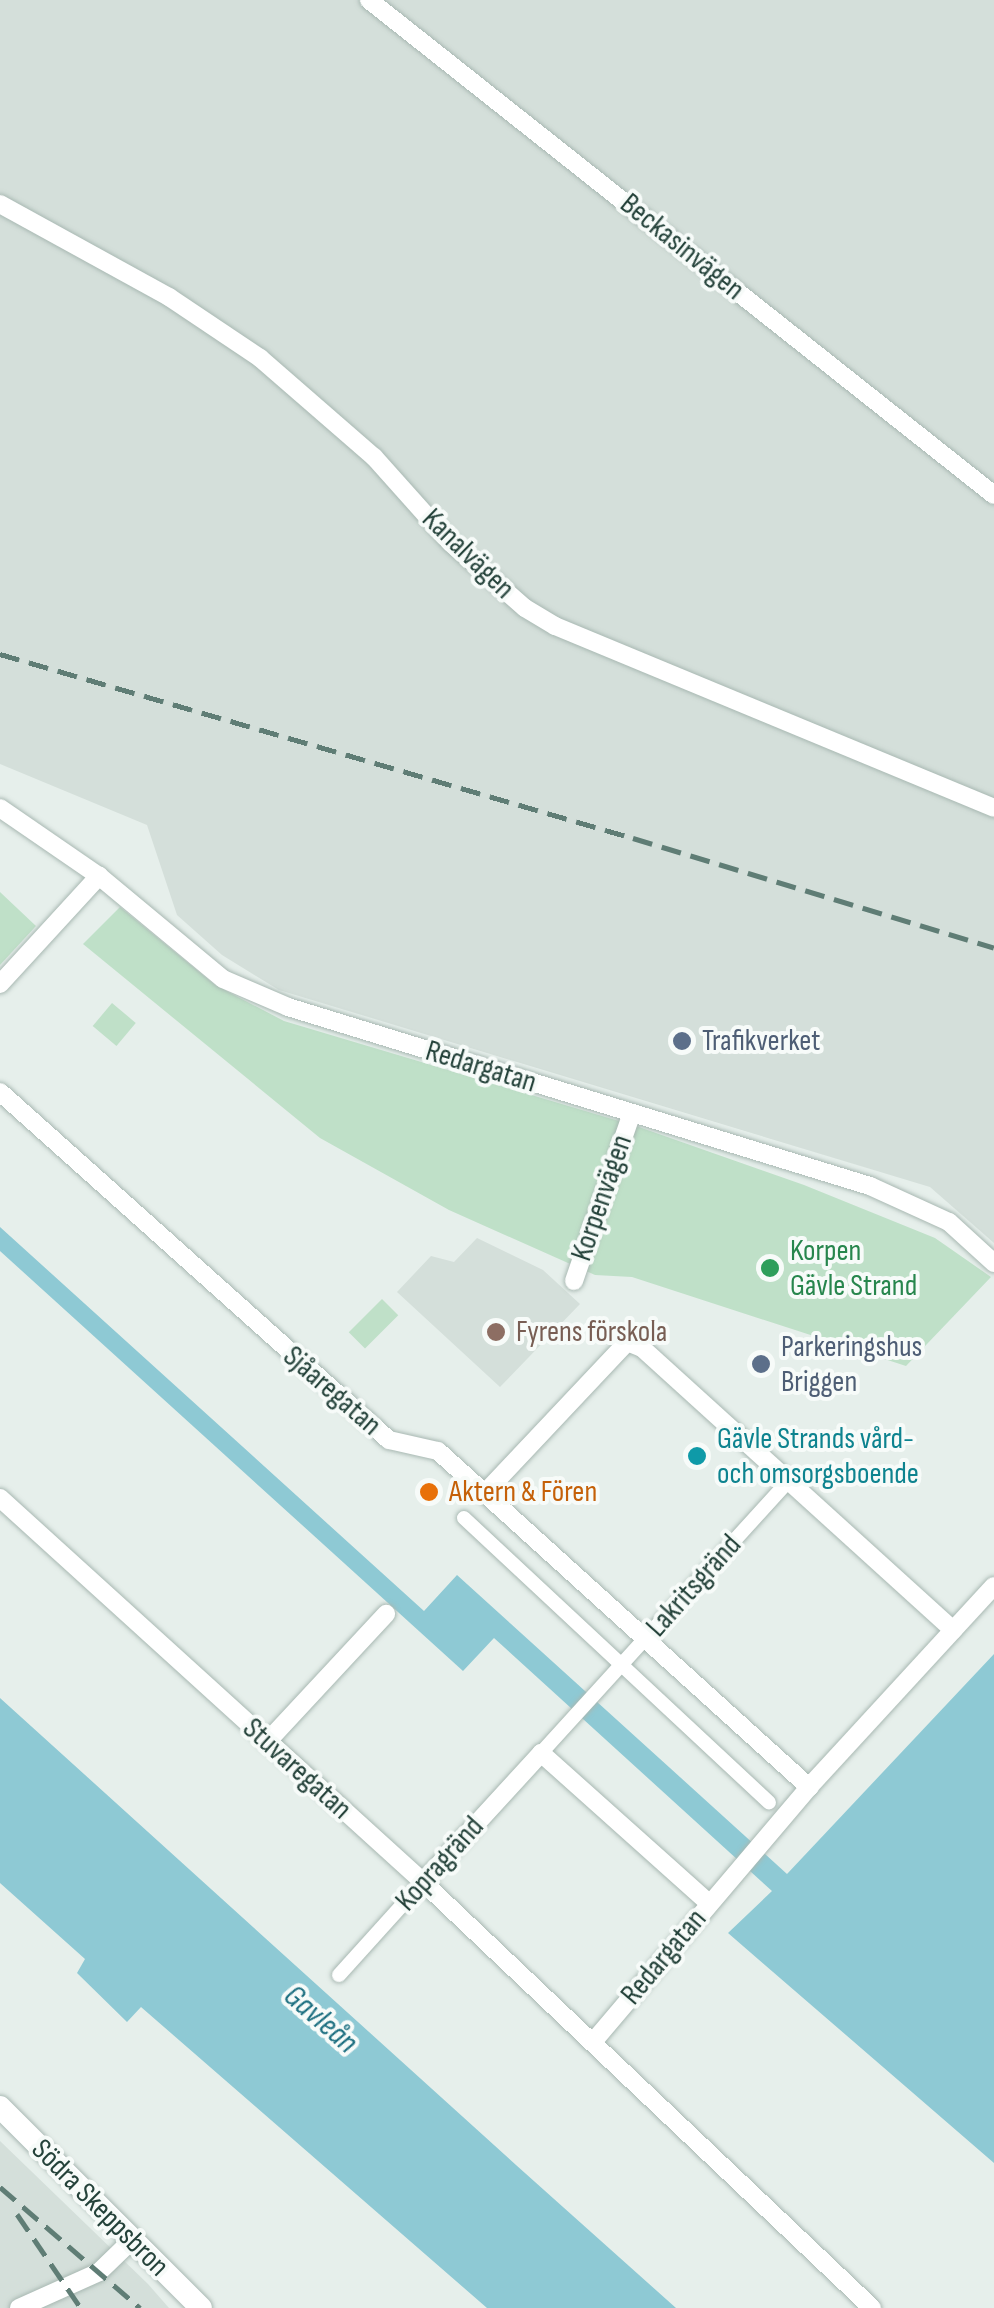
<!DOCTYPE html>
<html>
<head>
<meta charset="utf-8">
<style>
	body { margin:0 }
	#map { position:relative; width:994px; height:2308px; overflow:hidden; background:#e6efeb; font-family:"Sofia Sans Condensed",sans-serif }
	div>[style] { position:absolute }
	.built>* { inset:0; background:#d4dfda }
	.green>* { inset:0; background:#bfe0c8; transform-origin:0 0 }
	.water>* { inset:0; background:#8ec9d4 }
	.roads { filter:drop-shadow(0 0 2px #a8b8b2) drop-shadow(0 0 2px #a8b8b2) }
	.pedestrian>* { height:14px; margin:-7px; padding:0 7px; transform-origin:7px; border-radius:7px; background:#fff }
	.minor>* { height:18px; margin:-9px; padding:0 9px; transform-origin:9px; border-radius:9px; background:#fff }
	.tertiary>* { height:22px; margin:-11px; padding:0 11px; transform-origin:11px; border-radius:11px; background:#fff }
	.rail>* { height:5px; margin-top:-2.5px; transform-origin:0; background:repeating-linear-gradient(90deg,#5f7d75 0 20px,transparent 0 30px) }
	.dots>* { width:28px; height:28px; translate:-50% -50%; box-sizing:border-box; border:5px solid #f7fbf9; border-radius:50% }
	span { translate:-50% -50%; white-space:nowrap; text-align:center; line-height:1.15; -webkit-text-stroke:8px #f7fbf9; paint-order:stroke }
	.street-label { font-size:30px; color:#24423a }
	.service-label { font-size:30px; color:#4e5e75 }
	.left { translate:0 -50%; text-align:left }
	.leisure-label { font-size:30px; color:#27864d }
	.education-label { font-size:30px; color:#785e54 }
	.culture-label { font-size:30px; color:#0d838f }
	.food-label { font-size:30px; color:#c56008 }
	.water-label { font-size:32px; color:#1c6f80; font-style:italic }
</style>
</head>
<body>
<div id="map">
	<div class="built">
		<div style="clip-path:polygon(0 0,994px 0,994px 1243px,930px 1187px,279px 990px,222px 955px,177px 915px,147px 825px,0 764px)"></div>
		<div style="clip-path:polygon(477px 1238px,543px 1270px,580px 1304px,500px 1387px,397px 1292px,431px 1256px,454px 1262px)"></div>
		<div style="clip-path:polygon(0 2141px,148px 2284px,169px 2308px,0 2308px)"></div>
	</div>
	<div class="green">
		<div style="clip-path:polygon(0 892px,36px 926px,0 965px)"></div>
		<div style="clip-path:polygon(120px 907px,215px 985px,284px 1021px,639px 1127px,804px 1185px,935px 1238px,991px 1277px,906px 1366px,632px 1277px,595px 1275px,449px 1210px,320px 1138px,83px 944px)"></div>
		<div style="left:112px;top:1003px;width:31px;height:30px;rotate:40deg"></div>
		<div style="left:382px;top:1299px;width:23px;height:47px;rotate:45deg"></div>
	</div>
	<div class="water">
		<div style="clip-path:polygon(0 1227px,424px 1611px,457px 1575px,787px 1874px,994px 1654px,994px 2163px,728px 1933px,772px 1891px,494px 1638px,463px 1671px,0 1251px)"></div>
		<div style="clip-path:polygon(0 1698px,516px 2165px,676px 2308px,487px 2308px,141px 2007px,127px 2022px,77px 1973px,85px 1959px,0 1883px)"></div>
	</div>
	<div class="roads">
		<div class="pedestrian">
			<div style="left:464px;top:1518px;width:417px;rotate:43deg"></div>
			<div style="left:541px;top:1753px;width:367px;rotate:-47.7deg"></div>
			<div style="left:339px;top:1975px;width:125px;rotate:-47.9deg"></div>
		</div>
		<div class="minor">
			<div style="left:369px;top:0;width:797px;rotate:38.38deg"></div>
			<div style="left:0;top:204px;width:193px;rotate:28.8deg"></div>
			<div style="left:169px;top:297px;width:110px;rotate:33.8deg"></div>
			<div style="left:260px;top:358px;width:151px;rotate:41deg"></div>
			<div style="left:374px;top:457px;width:115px;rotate:48.2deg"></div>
			<div style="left:451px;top:543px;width:98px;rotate:41.3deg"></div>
			<div style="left:525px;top:608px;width:35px;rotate:31deg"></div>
			<div style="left:555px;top:626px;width:475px;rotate:22.5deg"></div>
			<div style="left:0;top:808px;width:120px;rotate:34.5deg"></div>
			<div style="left:99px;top:876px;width:161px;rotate:39.7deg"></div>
			<div style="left:223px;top:979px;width:71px;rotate:23.3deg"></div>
			<div style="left:288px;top:1007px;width:609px;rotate:17.1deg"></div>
			<div style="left:870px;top:1186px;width:87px;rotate:24.5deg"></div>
			<div style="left:949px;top:1222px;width:61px;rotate:42.3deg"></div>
			<div style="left:0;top:984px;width:147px;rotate:-47.5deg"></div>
			<div style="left:0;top:1092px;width:522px;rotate:41.82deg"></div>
			<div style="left:389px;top:1440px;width:50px;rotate:12.7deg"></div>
			<div style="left:438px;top:1451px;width:501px;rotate:42.17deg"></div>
			<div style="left:574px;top:1281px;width:176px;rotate:-71deg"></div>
			<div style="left:484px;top:1494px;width:209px;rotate:-46.7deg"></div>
			<div style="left:627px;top:1342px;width:16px;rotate:22deg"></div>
			<div style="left:642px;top:1348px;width:420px;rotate:42.2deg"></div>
			<div style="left:0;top:1498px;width:571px;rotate:42.23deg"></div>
			<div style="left:423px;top:1882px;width:619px;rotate:43.49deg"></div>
			<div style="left:267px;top:1742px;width:175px;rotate:-47.1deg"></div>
			<div style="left:423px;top:1882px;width:175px;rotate:-47.5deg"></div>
			<div style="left:541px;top:1753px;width:225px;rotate:41.8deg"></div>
			<div style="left:593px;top:2042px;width:334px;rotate:-49.7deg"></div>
			<div style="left:809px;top:1787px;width:273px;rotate:-47.4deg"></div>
			<div style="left:19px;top:2308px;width:88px;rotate:-24.2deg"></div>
			<div style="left:99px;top:2272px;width:45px;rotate:-44.1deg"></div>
		</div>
		<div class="tertiary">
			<div style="left:0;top:2107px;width:284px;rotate:45deg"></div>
		</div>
	</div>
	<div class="rail">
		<div style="left:0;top:654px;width:659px;rotate:16.21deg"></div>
		<div style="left:633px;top:838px;width:377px;rotate:16.9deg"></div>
		<div style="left:0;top:2187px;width:185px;rotate:40.8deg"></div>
		<div style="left:17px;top:2214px;width:114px;rotate:55.8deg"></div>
	</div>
	<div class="dots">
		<div style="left:682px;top:1041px;background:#5c6f8a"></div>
		<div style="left:770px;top:1268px;background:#2e9e5b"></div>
		<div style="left:496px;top:1332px;background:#8d6e63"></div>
		<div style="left:761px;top:1364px;background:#5c6f8a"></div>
		<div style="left:697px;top:1456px;background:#0f9aa8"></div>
		<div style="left:429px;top:1492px;background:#e8710a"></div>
	</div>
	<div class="street-label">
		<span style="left:682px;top:247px;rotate:39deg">Beckasinvägen</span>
		<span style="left:468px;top:554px;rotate:44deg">Kanalvägen</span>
		<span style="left:481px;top:1067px;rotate:17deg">Redargatan</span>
		<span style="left:602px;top:1198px;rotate:-71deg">Korpenvägen</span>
		<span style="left:332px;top:1391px;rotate:41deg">Sjåaregatan</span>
		<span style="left:694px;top:1586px;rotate:-48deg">Lakritsgränd</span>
		<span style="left:297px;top:1769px;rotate:42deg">Stuvaregatan</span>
		<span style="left:440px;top:1864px;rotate:-48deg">Kopragränd</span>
		<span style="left:664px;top:1957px;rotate:-50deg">Redargatan</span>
		<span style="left:100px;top:2208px;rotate:45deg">Södra Skeppsbron</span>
	</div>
	<div class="service-label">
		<span class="left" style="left:702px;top:1041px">Trafikverket</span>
		<span class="left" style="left:781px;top:1364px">Parkeringshus<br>Briggen</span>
	</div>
	<div class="leisure-label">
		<span class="left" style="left:790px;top:1268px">Korpen<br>Gävle Strand</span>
	</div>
	<div class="education-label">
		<span class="left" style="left:516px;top:1332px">Fyrens förskola</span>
	</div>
	<div class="culture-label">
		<span class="left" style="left:717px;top:1456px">Gävle Strands vård-<br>och omsorgsboende</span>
	</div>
	<div class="food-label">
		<span class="left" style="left:449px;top:1492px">Aktern &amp; Fören</span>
	</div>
	<div class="water-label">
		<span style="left:320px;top:2020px;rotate:41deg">Gavleån</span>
	</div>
</div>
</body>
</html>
